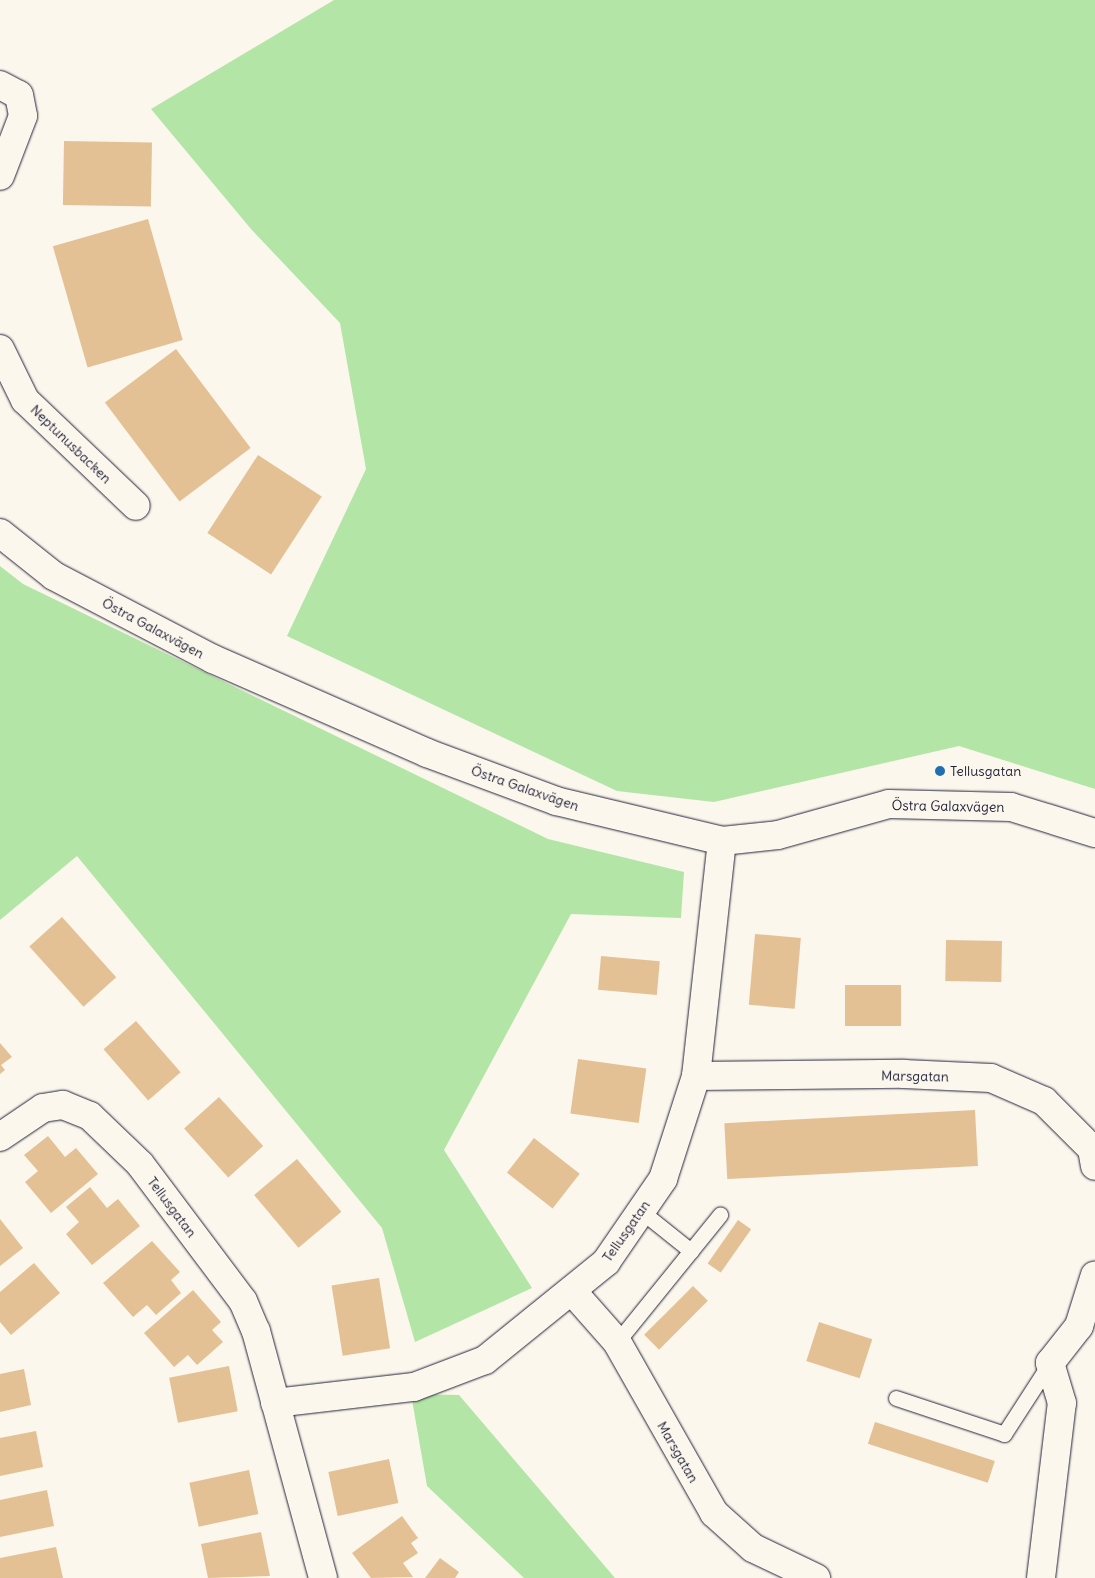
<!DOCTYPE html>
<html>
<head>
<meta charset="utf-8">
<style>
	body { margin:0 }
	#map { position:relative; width:1095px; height:1578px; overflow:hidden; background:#fbf7ec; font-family:Delius,sans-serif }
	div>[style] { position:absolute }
	.green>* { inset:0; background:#b3e5a6 }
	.building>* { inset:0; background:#e3c195; transform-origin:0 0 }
	.roads { filter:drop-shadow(0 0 1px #22223b) drop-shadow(0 0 1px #22223b) }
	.lane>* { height:15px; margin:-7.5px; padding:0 7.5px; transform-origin:7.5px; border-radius:7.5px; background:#fbf7ec }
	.street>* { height:28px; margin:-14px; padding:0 14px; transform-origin:14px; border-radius:14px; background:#fbf7ec }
	.dots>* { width:14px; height:14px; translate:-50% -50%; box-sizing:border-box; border:2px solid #fbf7ec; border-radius:50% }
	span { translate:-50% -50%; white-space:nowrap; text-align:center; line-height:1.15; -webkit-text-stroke:4px #fbf7ec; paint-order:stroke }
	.street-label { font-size:14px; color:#22223b }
	.poi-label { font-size:14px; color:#22223b }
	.left { translate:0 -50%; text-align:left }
</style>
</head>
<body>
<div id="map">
	<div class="green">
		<div style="clip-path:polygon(334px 0,1095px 0,1095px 789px,959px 746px,714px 802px,617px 791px,287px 636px,366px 469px,340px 323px,251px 229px,151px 109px)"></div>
		<div style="clip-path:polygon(0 566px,23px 584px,548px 839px,684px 872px,681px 918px,571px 914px,444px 1150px,532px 1288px,415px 1342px,382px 1228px,77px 856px,0 920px)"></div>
		<div style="clip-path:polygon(411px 1394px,459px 1395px,615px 1578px,524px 1578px,427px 1486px)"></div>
	</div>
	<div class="building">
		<div style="left:64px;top:141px;width:88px;height:64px;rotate:1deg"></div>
		<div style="left:148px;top:219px;width:126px;height:99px;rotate:74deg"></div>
		<div style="left:176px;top:349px;width:124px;height:89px;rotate:53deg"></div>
		<div style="left:258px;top:455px;width:76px;height:93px;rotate:33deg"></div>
		<div style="left:62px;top:917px;width:81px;height:44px;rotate:48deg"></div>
		<div style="left:755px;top:934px;width:46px;height:71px;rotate:5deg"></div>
		<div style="left:946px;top:940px;width:56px;height:41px;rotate:1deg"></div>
		<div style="left:601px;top:956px;width:59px;height:34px;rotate:5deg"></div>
		<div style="left:845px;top:985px;width:56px;height:41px"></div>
		<div style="left:136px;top:1021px;width:68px;height:43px;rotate:49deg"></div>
		<div style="clip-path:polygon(0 1043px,12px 1057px,1px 1065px,5px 1070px,0 1074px)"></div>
		<div style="left:578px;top:1059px;width:69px;height:55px;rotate:8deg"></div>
		<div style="left:219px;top:1097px;width:66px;height:47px;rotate:48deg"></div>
		<div style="left:975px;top:1110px;width:56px;height:251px;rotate:87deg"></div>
		<div style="clip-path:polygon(48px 1136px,65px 1157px,76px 1148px,98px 1174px,51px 1213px,25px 1182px,38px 1171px,24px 1155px)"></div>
		<div style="left:534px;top:1138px;width:58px;height:44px;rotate:38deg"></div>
		<div style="left:297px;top:1159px;width:69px;height:56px;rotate:50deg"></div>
		<div style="clip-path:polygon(90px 1187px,107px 1208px,118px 1199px,140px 1226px,92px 1265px,66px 1234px,79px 1222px,66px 1207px)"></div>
		<div style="clip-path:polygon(0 1219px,23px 1248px,0 1266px)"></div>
		<div style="left:738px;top:1220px;width:16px;height:53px;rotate:35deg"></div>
		<div style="clip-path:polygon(152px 1241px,180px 1272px,171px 1280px,181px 1293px,156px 1315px,147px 1305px,133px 1317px,103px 1283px)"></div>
		<div style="clip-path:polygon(34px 1263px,60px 1293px,11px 1335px,0 1322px,0 1292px)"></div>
		<div style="left:379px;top:1278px;width:71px;height:48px;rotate:81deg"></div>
		<div style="left:693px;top:1286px;width:21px;height:69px;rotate:45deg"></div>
		<div style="clip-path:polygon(193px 1290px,221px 1322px,212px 1330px,223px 1342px,197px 1365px,188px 1355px,174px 1367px,144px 1333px)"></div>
		<div style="left:819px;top:1322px;width:56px;height:41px;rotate:18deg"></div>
		<div style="left:229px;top:1366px;width:46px;height:61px;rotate:79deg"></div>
		<div style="clip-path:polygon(24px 1369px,31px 1405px,0 1412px,0 1374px)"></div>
		<div style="left:875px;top:1422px;width:126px;height:23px;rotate:18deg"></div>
		<div style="clip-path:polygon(36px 1431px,43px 1467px,0 1476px,0 1438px)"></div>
		<div style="left:389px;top:1459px;width:45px;height:62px;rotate:78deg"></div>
		<div style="left:249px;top:1470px;width:45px;height:61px;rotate:78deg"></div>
		<div style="clip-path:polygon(47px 1490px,54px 1526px,0 1537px,0 1500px)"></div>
		<div style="clip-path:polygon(402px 1516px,418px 1538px,411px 1543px,418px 1553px,403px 1563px,413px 1577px,371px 1578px,352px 1553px)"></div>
		<div style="clip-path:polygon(261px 1532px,270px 1576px,208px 1578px,201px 1544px)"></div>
		<div style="clip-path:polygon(56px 1547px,63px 1578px,0 1578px,0 1558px)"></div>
		<div style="clip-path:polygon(440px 1558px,459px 1572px,455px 1578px,425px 1578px)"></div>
	</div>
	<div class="roads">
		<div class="lane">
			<div style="left:641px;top:1211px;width:64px;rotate:38.7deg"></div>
			<div style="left:617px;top:1342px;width:164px;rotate:-51deg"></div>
			<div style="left:896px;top:1398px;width:114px;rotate:18.4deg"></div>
			<div style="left:1004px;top:1434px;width:85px;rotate:-57.1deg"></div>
		</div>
		<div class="street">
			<div style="left:0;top:85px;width:21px;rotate:28deg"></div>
			<div style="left:19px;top:95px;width:21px;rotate:79deg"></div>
			<div style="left:23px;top:116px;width:64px;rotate:111deg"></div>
			<div style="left:0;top:349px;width:57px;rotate:63.9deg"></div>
			<div style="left:25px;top:400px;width:153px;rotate:43.7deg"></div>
			<div style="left:0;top:533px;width:69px;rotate:38.5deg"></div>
			<div style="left:54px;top:576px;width:179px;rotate:27.6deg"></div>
			<div style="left:213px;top:659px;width:234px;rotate:23.7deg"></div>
			<div style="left:427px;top:753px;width:138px;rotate:20.4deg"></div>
			<div style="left:556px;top:801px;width:171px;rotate:13.5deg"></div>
			<div style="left:722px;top:841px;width:56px;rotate:-6.1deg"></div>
			<div style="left:778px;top:835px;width:115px;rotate:-15.6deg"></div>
			<div style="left:889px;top:804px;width:122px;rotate:1.4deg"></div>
			<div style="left:1011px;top:807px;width:88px;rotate:17.2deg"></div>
			<div style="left:696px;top:1076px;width:208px;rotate:-0.6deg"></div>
			<div style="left:904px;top:1074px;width:87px;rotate:2.6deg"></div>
			<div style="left:991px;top:1078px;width:58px;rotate:23.5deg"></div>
			<div style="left:1044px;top:1101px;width:68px;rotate:45deg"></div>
			<div style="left:1092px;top:1149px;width:17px;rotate:80deg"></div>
			<div style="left:0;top:1137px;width:52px;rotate:-34deg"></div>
			<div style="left:43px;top:1108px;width:20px;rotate:-9deg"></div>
			<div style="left:63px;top:1105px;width:29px;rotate:22deg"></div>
			<div style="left:90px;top:1116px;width:69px;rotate:43.8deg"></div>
			<div style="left:140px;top:1164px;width:171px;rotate:53.1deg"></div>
			<div style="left:243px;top:1301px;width:33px;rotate:67deg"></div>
			<div style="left:256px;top:1331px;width:256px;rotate:74.8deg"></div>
			<div style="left:572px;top:1291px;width:68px;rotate:48.6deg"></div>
			<div style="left:617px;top:1342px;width:197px;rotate:60.4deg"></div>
			<div style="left:714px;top:1513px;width:52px;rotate:41.9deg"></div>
			<div style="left:753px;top:1548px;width:70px;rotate:25.5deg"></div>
			<div style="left:275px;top:1403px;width:140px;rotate:-6.6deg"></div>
			<div style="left:414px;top:1387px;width:76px;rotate:-20.8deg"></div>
			<div style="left:485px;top:1360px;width:156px;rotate:-39deg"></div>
			<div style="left:606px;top:1262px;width:101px;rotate:-55.5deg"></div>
			<div style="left:663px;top:1179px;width:108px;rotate:-72.2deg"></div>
			<div style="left:696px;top:1076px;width:236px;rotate:-83.7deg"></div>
			<div style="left:1041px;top:1578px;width:176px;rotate:-83.2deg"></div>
			<div style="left:1062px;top:1403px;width:42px;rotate:-106.7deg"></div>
			<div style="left:1050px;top:1363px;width:47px;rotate:-51.9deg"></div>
			<div style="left:1079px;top:1326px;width:53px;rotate:-72.6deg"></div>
		</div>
	</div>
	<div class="dots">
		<div style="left:940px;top:771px;background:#1f6fb2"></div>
	</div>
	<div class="street-label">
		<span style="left:71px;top:444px;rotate:44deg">Neptunusbacken</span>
		<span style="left:153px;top:628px;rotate:28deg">Östra Galaxvägen</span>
		<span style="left:525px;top:788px;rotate:19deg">Östra Galaxvägen</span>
		<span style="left:948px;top:806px;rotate:1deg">Östra Galaxvägen</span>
		<span style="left:915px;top:1076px;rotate:1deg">Marsgatan</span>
		<span style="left:172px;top:1207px;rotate:53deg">Tellusgatan</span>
		<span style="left:626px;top:1231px;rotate:-55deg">Tellusgatan</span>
		<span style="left:678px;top:1452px;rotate:60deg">Marsgatan</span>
	</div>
	<div class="poi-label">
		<span class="left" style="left:950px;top:771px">Tellusgatan</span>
	</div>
</div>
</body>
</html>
